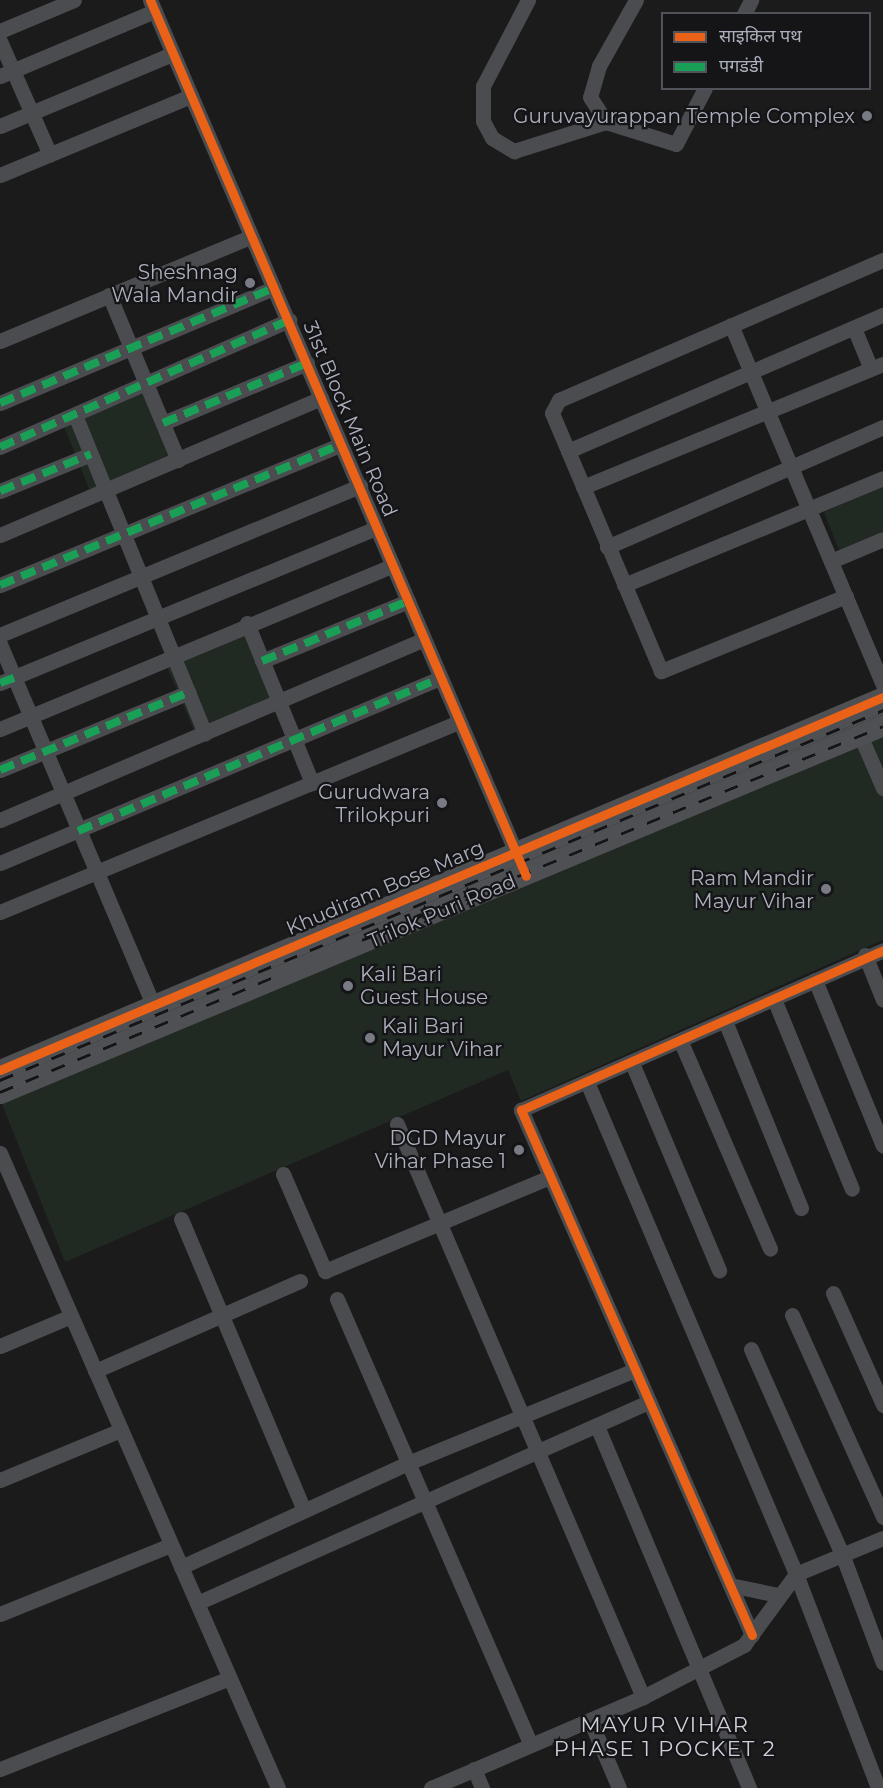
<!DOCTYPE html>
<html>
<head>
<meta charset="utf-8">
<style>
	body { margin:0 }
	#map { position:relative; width:883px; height:1788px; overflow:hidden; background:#1b1b1c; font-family:Montserrat,"Noto Sans Devanagari",sans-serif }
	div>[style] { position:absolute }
	.green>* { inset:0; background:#212923; transform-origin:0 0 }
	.street>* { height:15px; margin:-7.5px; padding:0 7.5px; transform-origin:7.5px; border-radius:7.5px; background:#4b4c4f }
	.secondary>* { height:21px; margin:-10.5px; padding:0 10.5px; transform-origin:10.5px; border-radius:10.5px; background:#4f5053 }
	.rail>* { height:7px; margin-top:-3.5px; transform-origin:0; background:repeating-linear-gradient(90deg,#151518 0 14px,#505154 0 28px); box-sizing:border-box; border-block:2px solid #505154 }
	.quiet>* { height:8px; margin-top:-4px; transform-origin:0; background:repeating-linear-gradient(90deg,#1a9f57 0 15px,transparent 0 23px) }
	.cycleway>* { height:9px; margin:-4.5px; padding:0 4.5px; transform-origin:4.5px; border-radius:4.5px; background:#ea6118 }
	.dots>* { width:16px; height:16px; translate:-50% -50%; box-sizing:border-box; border:3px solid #151518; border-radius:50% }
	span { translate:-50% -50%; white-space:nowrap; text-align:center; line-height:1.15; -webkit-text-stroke:4.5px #151518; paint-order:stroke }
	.poi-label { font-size:20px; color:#acafbc }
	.right { translate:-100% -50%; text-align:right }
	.left { translate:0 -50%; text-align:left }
	.street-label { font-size:20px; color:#acafbc }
	.neighbourhood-label { font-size:21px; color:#cdcfd8; letter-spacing:1.5px }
	.legend { position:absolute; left:661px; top:12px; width:210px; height:78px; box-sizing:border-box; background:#151518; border:2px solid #51535a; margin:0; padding:8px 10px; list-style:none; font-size:18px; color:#acafbc }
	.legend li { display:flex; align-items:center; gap:12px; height:30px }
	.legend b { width:30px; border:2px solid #51535a }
</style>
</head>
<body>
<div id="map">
	<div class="green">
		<div style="left:143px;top:390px;width:76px;height:87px;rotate:68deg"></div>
		<div style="clip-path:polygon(883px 486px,883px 532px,839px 550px,824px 512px)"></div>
		<div style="left:245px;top:628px;width:76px;height:87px;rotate:67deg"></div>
		<div style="clip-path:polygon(883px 730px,883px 940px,521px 1101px,508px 1070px,65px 1262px,0 1099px)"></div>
	</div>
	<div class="street">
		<div style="left:150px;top:0;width:953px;rotate:66.77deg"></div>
		<div style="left:528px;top:0;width:97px;rotate:117.6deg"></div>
		<div style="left:483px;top:86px;width:35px;rotate:90deg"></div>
		<div style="left:483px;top:121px;width:19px;rotate:62deg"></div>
		<div style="left:492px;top:138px;width:26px;rotate:31deg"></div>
		<div style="left:514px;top:151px;width:96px;rotate:-17.5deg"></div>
		<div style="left:636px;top:0;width:76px;rotate:119.3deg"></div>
		<div style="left:599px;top:66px;width:32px;rotate:106deg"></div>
		<div style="left:590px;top:97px;width:30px;rotate:57deg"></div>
		<div style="left:606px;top:122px;width:73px;rotate:17.4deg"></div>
		<div style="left:676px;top:144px;width:63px;rotate:-62.6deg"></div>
		<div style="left:744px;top:14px;width:16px;rotate:-63deg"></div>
		<div style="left:0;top:31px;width:80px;rotate:-22.7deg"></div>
		<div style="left:0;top:41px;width:124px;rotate:66.3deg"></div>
		<div style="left:0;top:76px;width:168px;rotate:-22.8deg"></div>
		<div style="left:0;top:126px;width:186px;rotate:-22.7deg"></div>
		<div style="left:0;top:175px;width:207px;rotate:-22.5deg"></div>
		<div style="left:109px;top:295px;width:179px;rotate:67.3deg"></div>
		<div style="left:731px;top:325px;width:390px;rotate:67.1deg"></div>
		<div style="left:854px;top:328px;width:44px;rotate:67.5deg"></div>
		<div style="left:0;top:341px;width:271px;rotate:-22.6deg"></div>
		<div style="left:0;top:403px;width:297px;rotate:-22.8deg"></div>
		<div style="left:75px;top:415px;width:344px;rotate:67.8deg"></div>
		<div style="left:163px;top:423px;width:156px;rotate:-22.6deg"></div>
		<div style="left:0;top:447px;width:316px;rotate:-23.7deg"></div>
		<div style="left:568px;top:451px;width:343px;rotate:-23.4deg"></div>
		<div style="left:583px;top:487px;width:324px;rotate:-22.3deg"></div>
		<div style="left:0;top:491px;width:98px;rotate:-22.1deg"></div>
		<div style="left:0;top:535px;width:349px;rotate:-23.1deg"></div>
		<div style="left:607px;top:547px;width:301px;rotate:-23.5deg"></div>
		<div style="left:831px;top:561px;width:56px;rotate:-22.9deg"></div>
		<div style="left:0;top:585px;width:368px;rotate:-22.4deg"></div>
		<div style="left:624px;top:585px;width:280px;rotate:-22.4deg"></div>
		<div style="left:846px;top:596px;width:200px;rotate:157.9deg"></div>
		<div style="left:661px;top:671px;width:280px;rotate:-112.9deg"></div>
		<div style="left:552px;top:413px;width:15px;rotate:-62deg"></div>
		<div style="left:559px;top:400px;width:353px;rotate:-23.4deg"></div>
		<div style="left:247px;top:623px;width:173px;rotate:67.9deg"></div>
		<div style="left:0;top:635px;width:390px;rotate:-22.5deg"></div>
		<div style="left:0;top:644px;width:391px;rotate:67deg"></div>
		<div style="left:262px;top:661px;width:158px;rotate:-22.3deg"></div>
		<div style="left:0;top:683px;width:407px;rotate:-22.4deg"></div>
		<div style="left:0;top:729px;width:425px;rotate:-22.6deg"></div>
		<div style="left:860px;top:735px;width:58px;rotate:66.5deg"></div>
		<div style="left:0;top:770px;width:204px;rotate:-22.4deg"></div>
		<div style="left:0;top:820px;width:460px;rotate:-23.1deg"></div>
		<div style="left:0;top:863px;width:477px;rotate:-22.8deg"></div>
		<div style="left:0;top:912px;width:496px;rotate:-22.5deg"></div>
		<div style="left:865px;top:955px;width:48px;rotate:68.2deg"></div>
		<div style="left:815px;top:980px;width:179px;rotate:67.7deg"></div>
		<div style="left:774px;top:999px;width:205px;rotate:67.7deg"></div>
		<div style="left:725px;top:1021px;width:202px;rotate:67.9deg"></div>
		<div style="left:681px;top:1042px;width:225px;rotate:66.7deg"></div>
		<div style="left:632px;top:1063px;width:225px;rotate:67.2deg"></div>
		<div style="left:587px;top:1082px;width:535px;rotate:66.98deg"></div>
		<div style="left:796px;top:1574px;width:229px;rotate:69deg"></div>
		<div style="left:397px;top:1124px;width:624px;rotate:66.77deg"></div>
		<div style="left:0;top:1153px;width:693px;rotate:66.36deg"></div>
		<div style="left:283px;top:1174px;width:106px;rotate:66.6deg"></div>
		<div style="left:325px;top:1271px;width:244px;rotate:-22.7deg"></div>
		<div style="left:181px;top:1219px;width:316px;rotate:67.1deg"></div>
		<div style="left:833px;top:1293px;width:123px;rotate:65.9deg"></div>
		<div style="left:337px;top:1299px;width:486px;rotate:66.5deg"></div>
		<div style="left:792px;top:1315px;width:222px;rotate:65.7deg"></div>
		<div style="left:0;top:1346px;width:77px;rotate:-22.9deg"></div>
		<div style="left:751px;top:1349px;width:224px;rotate:66.1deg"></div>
		<div style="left:842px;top:1554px;width:116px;rotate:69.4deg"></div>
		<div style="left:95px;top:1371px;width:224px;rotate:-23.7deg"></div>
		<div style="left:597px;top:1426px;width:393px;rotate:67.2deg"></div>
		<div style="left:0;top:1480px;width:131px;rotate:-22.5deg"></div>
		<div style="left:181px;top:1567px;width:250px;rotate:-24.6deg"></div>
		<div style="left:408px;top:1463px;width:245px;rotate:-22.3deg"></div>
		<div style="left:730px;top:1585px;width:49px;rotate:11.8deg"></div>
		<div style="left:197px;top:1603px;width:495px;rotate:-24deg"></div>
		<div style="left:0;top:1614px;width:184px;rotate:-22deg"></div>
		<div style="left:752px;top:1635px;width:574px;rotate:-113.75deg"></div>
		<div style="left:521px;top:1110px;width:396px;rotate:-23.8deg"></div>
		<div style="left:590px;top:1720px;width:74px;rotate:66.9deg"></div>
		<div style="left:0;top:1769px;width:247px;rotate:-21.6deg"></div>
		<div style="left:474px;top:1769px;width:21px;rotate:67deg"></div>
		<div style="left:431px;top:1788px;width:231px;rotate:-23.2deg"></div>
		<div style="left:643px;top:1697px;width:114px;rotate:-27.2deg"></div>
		<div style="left:744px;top:1645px;width:88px;rotate:-53.8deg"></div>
		<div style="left:796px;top:1574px;width:94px;rotate:-22.5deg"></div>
	</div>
	<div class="secondary">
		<div style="left:0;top:1070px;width:959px;rotate:-22.9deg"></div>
		<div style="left:0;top:1093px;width:957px;rotate:-22.62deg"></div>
	</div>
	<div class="rail">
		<div style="left:362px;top:940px;width:563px;rotate:-22.33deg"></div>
		<div style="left:0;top:1080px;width:957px;rotate:-22.73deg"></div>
		<div style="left:0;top:1092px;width:303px;rotate:-22.8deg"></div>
	</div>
	<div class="quiet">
		<div style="left:0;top:403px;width:297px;rotate:-22.8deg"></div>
		<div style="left:163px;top:423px;width:156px;rotate:-22.6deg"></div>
		<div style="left:0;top:447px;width:316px;rotate:-23.7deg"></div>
		<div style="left:0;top:491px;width:98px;rotate:-22.1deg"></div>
		<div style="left:0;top:585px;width:368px;rotate:-22.4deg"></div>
		<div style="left:262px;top:661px;width:158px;rotate:-22.3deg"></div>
		<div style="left:0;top:683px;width:15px;rotate:-20deg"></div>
		<div style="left:0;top:770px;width:204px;rotate:-22.4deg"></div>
		<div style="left:78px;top:831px;width:393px;rotate:-22.9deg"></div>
	</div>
	<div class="cycleway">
		<div style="left:150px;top:0;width:953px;rotate:66.77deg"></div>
		<div style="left:0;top:1070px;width:959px;rotate:-22.9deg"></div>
		<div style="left:752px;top:1635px;width:574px;rotate:-113.75deg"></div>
		<div style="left:521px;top:1110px;width:396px;rotate:-23.8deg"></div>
	</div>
	<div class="dots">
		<div style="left:867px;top:116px;background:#797b84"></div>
		<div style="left:250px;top:283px;background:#797b84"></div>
		<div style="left:442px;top:803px;background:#797b84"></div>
		<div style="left:826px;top:889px;background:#797b84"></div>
		<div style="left:348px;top:986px;background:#797b84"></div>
		<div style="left:370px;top:1038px;background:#797b84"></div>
		<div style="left:519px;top:1150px;background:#797b84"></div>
	</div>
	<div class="poi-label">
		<span class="right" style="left:855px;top:116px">Guruvayurappan Temple Complex</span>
		<span class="right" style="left:238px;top:284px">Sheshnag<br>Wala Mandir</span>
		<span class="right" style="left:430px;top:804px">Gurudwara<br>Trilokpuri</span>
		<span class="right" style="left:814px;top:890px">Ram Mandir<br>Mayur Vihar</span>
		<span class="left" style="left:360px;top:986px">Kali Bari<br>Guest House</span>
		<span class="left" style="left:382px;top:1038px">Kali Bari<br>Mayur Vihar</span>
		<span class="right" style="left:506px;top:1150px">DGD Mayur<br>Vihar Phase 1</span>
	</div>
	<div class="street-label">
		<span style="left:350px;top:419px;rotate:67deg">31st Block Main Road</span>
		<span style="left:385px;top:888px;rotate:-23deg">Khudiram Bose Marg</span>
		<span style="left:442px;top:911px;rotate:-23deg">Trilok Puri Road</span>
	</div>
	<div class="neighbourhood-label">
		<span style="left:665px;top:1737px">MAYUR VIHAR<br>PHASE 1 POCKET 2</span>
	</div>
	<ul class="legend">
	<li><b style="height:8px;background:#ea6118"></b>साइकिल पथ</li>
	<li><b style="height:8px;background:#1a9f57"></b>पगडंडी</li>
	</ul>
</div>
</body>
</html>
